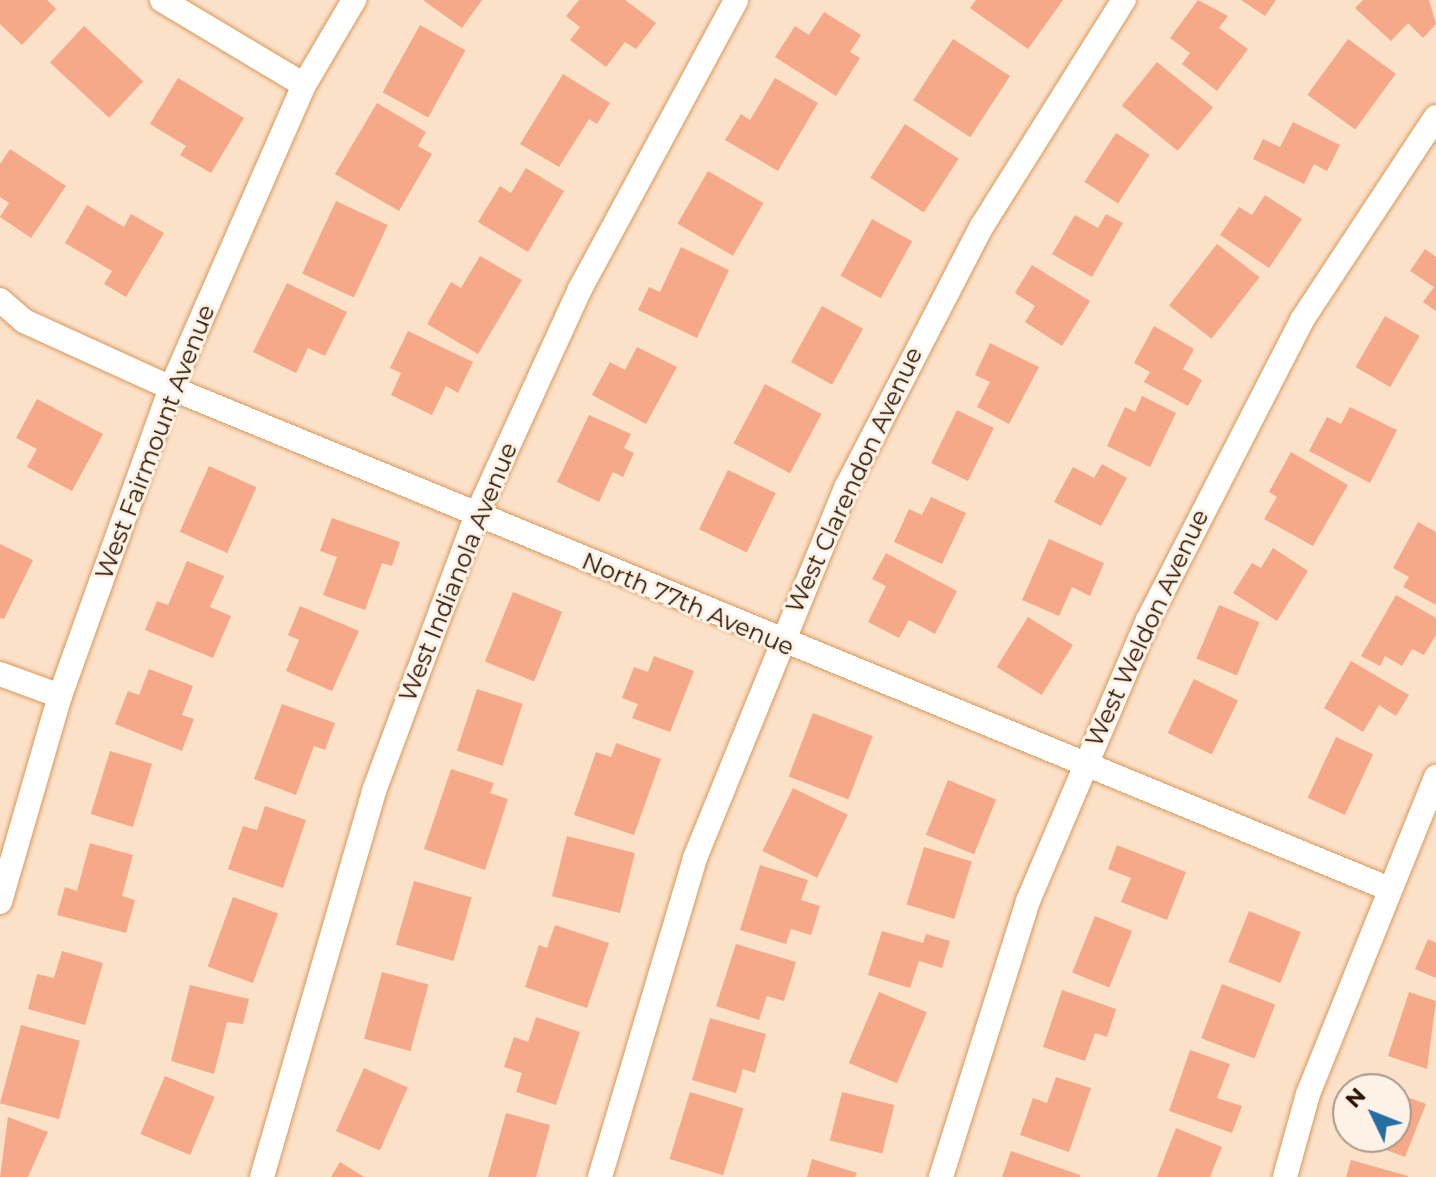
<!DOCTYPE html>
<html>
<head>
<meta charset="utf-8">
<style>
	body { margin:0 }
	#map { position:relative; width:1436px; height:1177px; overflow:hidden; background:#fce1c9; font-family:Montserrat,sans-serif }
	div>[style] { position:absolute }
	.building>* { inset:0; background:#f5a988; transform-origin:0 0 }
	.roads { filter:drop-shadow(0 0 2px #d8995a) drop-shadow(0 0 2px #d8995a) }
	.street>* { height:24px; margin:-12px; padding:0 12px; transform-origin:12px; border-radius:12px; background:#fff }
	span { translate:-50% -50%; white-space:nowrap; text-align:center; line-height:1.15; -webkit-text-stroke:6px #fef1e5; paint-order:stroke }
	.street-label { font-size:24px; color:#2c1400 }
	.north { position:absolute; left:1332px; top:1073px; width:80px; height:80px; box-sizing:border-box; background:#fef1e5; border:2px solid #aa9989; border-radius:50%; rotate:313deg; font-size:22px; font-weight:700; line-height:32px; text-align:center; color:#2c1400 }
	.north::after { content:''; display:block; margin:auto; width:28px; height:36px; background:#266da1; clip-path:polygon(50% 0,100% 100%,50% 72%,0 100%) }
</style>
</head>
<body>
<div id="map">
	<div class="building">
		<div style="clip-path:polygon(0 0,47px 0,56px 9px,22px 45px,0 24px)"></div>
		<div style="clip-path:polygon(423px 0,482px 0,462px 28px)"></div>
		<div style="clip-path:polygon(579px 0,625px 0,656px 23px,636px 49px,625px 42px,606px 67px,570px 40px,580px 27px,566px 16px)"></div>
		<div style="clip-path:polygon(976px 0,1063px 0,1028px 49px,970px 8px)"></div>
		<div style="clip-path:polygon(1198px 0,1228px 16px,1219px 28px,1248px 49px,1217px 91px,1182px 64px,1190px 53px,1170px 38px)"></div>
		<div style="clip-path:polygon(1241px 0,1276px 0,1265px 16px)"></div>
		<div style="clip-path:polygon(1363px 0,1429px 0,1436px 24px,1423px 38px,1408px 23px,1391px 41px,1355px 8px)"></div>
		<div style="clip-path:polygon(824px 12px,861px 35px,850px 52px,860px 58px,836px 96px,775px 57px,795px 26px,809px 35px)"></div>
		<div style="left:420px;top:25px;width:52px;height:77px;rotate:29deg"></div>
		<div style="left:84px;top:26px;width:81px;height:50px;rotate:43deg"></div>
		<div style="left:953px;top:39px;width:68px;height:73px;rotate:33deg"></div>
		<div style="left:1348px;top:39px;width:59px;height:69px;rotate:36deg"></div>
		<div style="left:1157px;top:62px;width:72px;height:56px;rotate:39deg"></div>
		<div style="clip-path:polygon(563px 74px,610px 103px,597px 124px,589px 119px,559px 167px,520px 144px)"></div>
		<div style="clip-path:polygon(178px 78px,244px 118px,211px 173px,180px 155px,186px 146px,150px 124px)"></div>
		<div style="clip-path:polygon(775px 78px,818px 103px,778px 171px,725px 140px,741px 114px,750px 120px)"></div>
		<div style="clip-path:polygon(377px 103px,426px 132px,418px 146px,432px 154px,399px 211px,335px 174px)"></div>
		<div style="clip-path:polygon(1293px 122px,1340px 145px,1327px 171px,1314px 164px,1304px 184px,1253px 159px,1263px 139px,1280px 147px)"></div>
		<div style="left:905px;top:124px;width:64px;height:64px;rotate:33deg"></div>
		<div style="left:1116px;top:133px;width:40px;height:58px;rotate:33deg"></div>
		<div style="clip-path:polygon(10px 149px,66px 186px,31px 238px,0 217px,9px 203px,0 197px,0 164px)"></div>
		<div style="clip-path:polygon(526px 168px,564px 191px,528px 252px,478px 222px,500px 186px,511px 193px)"></div>
		<div style="left:708px;top:171px;width:64px;height:61px;rotate:30deg"></div>
		<div style="clip-path:polygon(1265px 195px,1302px 219px,1269px 268px,1220px 235px,1239px 207px,1252px 215px)"></div>
		<div style="left:336px;top:201px;width:57px;height:80px;rotate:25deg"></div>
		<div style="clip-path:polygon(87px 205px,124px 227px,131px 214px,164px 233px,126px 297px,104px 284px,112px 271px,65px 243px)"></div>
		<div style="clip-path:polygon(1106px 214px,1123px 223px,1092px 277px,1052px 254px,1075px 215px,1098px 228px)"></div>
		<div style="left:872px;top:219px;width:46px;height:65px;rotate:29deg"></div>
		<div style="left:1217px;top:244px;width:54px;height:78px;rotate:38deg"></div>
		<div style="clip-path:polygon(681px 247px,729px 270px,697px 338px,638px 310px,649px 287px,660px 292px)"></div>
		<div style="clip-path:polygon(1425px 249px,1436px 257px,1436px 311px,1423px 302px,1434px 287px,1410px 271px)"></div>
		<div style="clip-path:polygon(480px 256px,522px 280px,478px 354px,427px 324px,451px 282px,461px 288px)"></div>
		<div style="clip-path:polygon(1032px 265px,1090px 301px,1062px 346px,1025px 322px,1035px 306px,1015px 293px)"></div>
		<div style="clip-path:polygon(287px 283px,347px 312px,325px 356px,308px 348px,296px 373px,253px 352px)"></div>
		<div style="left:822px;top:306px;width:47px;height:64px;rotate:29deg"></div>
		<div style="left:1385px;top:316px;width:40px;height:59px;rotate:30deg"></div>
		<div style="clip-path:polygon(1154px 326px,1194px 349px,1183px 369px,1202px 380px,1188px 406px,1144px 382px,1150px 372px,1134px 363px)"></div>
		<div style="clip-path:polygon(408px 331px,473px 362px,458px 393px,446px 386px,432px 415px,391px 395px,401px 373px,390px 368px)"></div>
		<div style="clip-path:polygon(990px 343px,1039px 367px,1009px 424px,977px 407px,990px 382px,975px 375px)"></div>
		<div style="clip-path:polygon(637px 347px,677px 367px,646px 424px,592px 395px,610px 362px,625px 370px)"></div>
		<div style="left:765px;top:384px;width:64px;height:67px;rotate:28deg"></div>
		<div style="clip-path:polygon(1142px 396px,1176px 413px,1150px 467px,1107px 446px,1125px 407px,1135px 412px)"></div>
		<div style="clip-path:polygon(37px 399px,103px 434px,72px 491px,27px 467px,37px 449px,16px 438px)"></div>
		<div style="clip-path:polygon(1350px 407px,1397px 430px,1370px 483px,1309px 451px,1327px 417px,1341px 424px)"></div>
		<div style="left:957px;top:410px;width:41px;height:59px;rotate:26deg"></div>
		<div style="clip-path:polygon(589px 415px,631px 434px,624px 448px,634px 453px,623px 477px,613px 472px,599px 502px,557px 482px)"></div>
		<div style="clip-path:polygon(1291px 452px,1348px 485px,1313px 546px,1264px 519px,1277px 497px,1269px 492px)"></div>
		<div style="clip-path:polygon(1102px 464px,1127px 478px,1101px 526px,1054px 502px,1073px 467px,1094px 478px)"></div>
		<div style="left:209px;top:466px;width:52px;height:72px;rotate:24deg"></div>
		<div style="left:728px;top:470px;width:53px;height:66px;rotate:26deg"></div>
		<div style="clip-path:polygon(931px 497px,966px 513px,942px 564px,894px 542px,909px 509px,922px 515px)"></div>
		<div style="clip-path:polygon(332px 518px,400px 542px,392px 566px,382px 563px,365px 610px,323px 595px,337px 557px,320px 551px)"></div>
		<div style="clip-path:polygon(1418px 522px,1436px 532px,1436px 605px,1403px 587px,1409px 577px,1393px 568px)"></div>
		<div style="clip-path:polygon(1049px 539px,1104px 563px,1090px 596px,1072px 587px,1059px 616px,1022px 600px)"></div>
		<div style="clip-path:polygon(0 544px,33px 560px,4px 619px,0 618px)"></div>
		<div style="clip-path:polygon(1273px 548px,1308px 571px,1277px 621px,1233px 593px,1252px 563px,1261px 568px)"></div>
		<div style="clip-path:polygon(886px 553px,957px 591px,935px 634px,909px 620px,899px 638px,868px 622px,886px 586px,872px 579px)"></div>
		<div style="clip-path:polygon(187px 561px,224px 576px,210px 607px,231px 616px,213px 658px,145px 630px,157px 601px,168px 605px)"></div>
		<div style="left:513px;top:592px;width:53px;height:75px;rotate:22deg"></div>
		<div style="clip-path:polygon(1396px 595px,1436px 618px,1436px 635px,1424px 655px,1412px 649px,1402px 666px,1385px 656px,1380px 666px,1361px 656px)"></div>
		<div style="left:1219px;top:605px;width:44px;height:58px;rotate:23deg"></div>
		<div style="clip-path:polygon(300px 606px,359px 631px,332px 691px,286px 671px,299px 640px,288px 635px)"></div>
		<div style="left:1028px;top:617px;width:53px;height:59px;rotate:32deg"></div>
		<div style="clip-path:polygon(654px 656px,694px 671px,670px 732px,632px 718px,638px 704px,622px 698px,634px 667px,648px 672px)"></div>
		<div style="clip-path:polygon(1351px 661px,1409px 695px,1396px 716px,1379px 705px,1363px 732px,1324px 708px)"></div>
		<div style="clip-path:polygon(149px 669px,193px 686px,182px 715px,194px 719px,182px 751px,115px 724px,128px 691px,139px 695px)"></div>
		<div style="left:1194px;top:679px;width:49px;height:60px;rotate:26deg"></div>
		<div style="left:477px;top:689px;width:48px;height:65px;rotate:18deg"></div>
		<div style="clip-path:polygon(282px 704px,335px 723px,325px 750px,314px 746px,296px 795px,254px 779px)"></div>
		<div style="left:813px;top:713px;width:64px;height:68px;rotate:21deg"></div>
		<div style="left:1336px;top:737px;width:41px;height:67px;rotate:25deg"></div>
		<div style="clip-path:polygon(616px 743px,661px 759px,634px 835px,574px 815px,596px 752px,611px 757px)"></div>
		<div style="left:110px;top:751px;width:44px;height:66px;rotate:17deg"></div>
		<div style="clip-path:polygon(451px 769px,494px 783px,490px 793px,508px 799px,485px 870px,424px 849px)"></div>
		<div style="left:948px;top:780px;width:52px;height:59px;rotate:22deg"></div>
		<div style="left:793px;top:788px;width:61px;height:70px;rotate:26deg"></div>
		<div style="clip-path:polygon(265px 806px,306px 820px,283px 888px,228px 869px,243px 826px,257px 830px)"></div>
		<div style="left:567px;top:836px;width:70px;height:62px;rotate:14deg"></div>
		<div style="clip-path:polygon(90px 843px,133px 855px,122px 896px,135px 900px,126px 933px,57px 915px,65px 887px,77px 891px)"></div>
		<div style="clip-path:polygon(1117px 845px,1186px 872px,1167px 920px,1121px 902px,1131px 878px,1108px 869px)"></div>
		<div style="left:924px;top:847px;width:50px;height:60px;rotate:17deg"></div>
		<div style="clip-path:polygon(760px 865px,808px 880px,801px 900px,820px 906px,811px 935px,791px 929px,786px 944px,740px 930px)"></div>
		<div style="left:414px;top:881px;width:60px;height:66px;rotate:16deg"></div>
		<div style="left:233px;top:897px;width:48px;height:74px;rotate:20deg"></div>
		<div style="left:1249px;top:911px;width:56px;height:55px;rotate:22deg"></div>
		<div style="left:1095px;top:916px;width:40px;height:61px;rotate:22deg"></div>
		<div style="clip-path:polygon(555px 925px,609px 943px,587px 1008px,525px 987px,539px 945px,547px 948px)"></div>
		<div style="clip-path:polygon(882px 931px,923px 943px,926px 934px,950px 941px,942px 968px,919px 961px,910px 988px,868px 975px)"></div>
		<div style="clip-path:polygon(1428px 939px,1436px 943px,1436px 978px,1415px 969px)"></div>
		<div style="clip-path:polygon(736px 944px,796px 962px,784px 1001px,767px 996px,759px 1020px,716px 1006px)"></div>
		<div style="clip-path:polygon(62px 951px,103px 963px,85px 1025px,28px 1009px,37px 974px,54px 978px)"></div>
		<div style="left:382px;top:972px;width:48px;height:69px;rotate:15deg"></div>
		<div style="left:1222px;top:984px;width:57px;height:58px;rotate:21deg"></div>
		<div style="clip-path:polygon(190px 985px,249px 999px,243px 1024px,227px 1022px,214px 1074px,171px 1061px)"></div>
		<div style="clip-path:polygon(1062px 990px,1116px 1009px,1107px 1037px,1095px 1033px,1085px 1061px,1043px 1047px)"></div>
		<div style="left:879px;top:992px;width:52px;height:77px;rotate:23deg"></div>
		<div style="clip-path:polygon(1409px 992px,1436px 1001px,1427px 1069px,1388px 1056px)"></div>
		<div style="clip-path:polygon(536px 1017px,580px 1032px,556px 1105px,516px 1092px,522px 1073px,504px 1067px,514px 1037px,528px 1042px)"></div>
		<div style="clip-path:polygon(710px 1018px,766px 1034px,755px 1073px,743px 1069px,736px 1093px,692px 1080px)"></div>
		<div style="left:21px;top:1025px;width:61px;height:81px;rotate:15deg"></div>
		<div style="clip-path:polygon(1190px 1050px,1230px 1064px,1217px 1098px,1242px 1106px,1232px 1133px,1169px 1111px)"></div>
		<div style="left:364px;top:1068px;width:48px;height:69px;rotate:24deg"></div>
		<div style="left:165px;top:1076px;width:54px;height:63px;rotate:23deg"></div>
		<div style="clip-path:polygon(1056px 1077px,1091px 1088px,1069px 1152px,1020px 1135px,1033px 1098px,1047px 1103px)"></div>
		<div style="left:690px;top:1092px;width:56px;height:70px;rotate:17deg"></div>
		<div style="left:842px;top:1092px;width:54px;height:50px;rotate:14deg"></div>
		<div style="clip-path:polygon(1396px 1093px,1426px 1104px,1405px 1157px,1352px 1137px,1396px 1137px)"></div>
		<div style="clip-path:polygon(506px 1113px,550px 1125px,536px 1177px,488px 1177px)"></div>
		<div style="clip-path:polygon(8px 1117px,48px 1132px,28px 1177px,0 1177px)"></div>
		<div style="clip-path:polygon(1176px 1128px,1222px 1147px,1210px 1177px,1157px 1177px)"></div>
		<div style="clip-path:polygon(1011px 1151px,1080px 1175px,1080px 1177px,1002px 1177px)"></div>
		<div style="clip-path:polygon(812px 1159px,857px 1173px,855px 1177px,807px 1177px)"></div>
		<div style="clip-path:polygon(1351px 1160px,1408px 1176px,1408px 1177px,1346px 1177px)"></div>
		<div style="clip-path:polygon(340px 1162px,364px 1177px,331px 1177px)"></div>
	</div>
	<div class="roads">
		<div class="street">
			<div style="left:162px;top:0;width:165px;rotate:30.9deg"></div>
			<div style="left:0;top:300px;width:32px;rotate:41deg"></div>
			<div style="left:24px;top:321px;width:162px;rotate:24.5deg"></div>
			<div style="left:171px;top:388px;width:1315px;rotate:22.35deg"></div>
			<div style="left:0;top:674px;width:64px;rotate:20.1deg"></div>
			<div style="left:0;top:902px;width:215px;rotate:-73.8deg"></div>
			<div style="left:60px;top:696px;width:327px;rotate:-70.2deg"></div>
			<div style="left:171px;top:388px;width:331px;rotate:-66.3deg"></div>
			<div style="left:304px;top:85px;width:99px;rotate:-59.5deg"></div>
			<div style="left:262px;top:1177px;width:402px;rotate:-73.8deg"></div>
			<div style="left:374px;top:791px;width:296px;rotate:-69.6deg"></div>
			<div style="left:477px;top:514px;width:247px;rotate:-65.4deg"></div>
			<div style="left:580px;top:289px;width:328px;rotate:-61.6deg"></div>
			<div style="left:600px;top:1177px;width:333px;rotate:-73.4deg"></div>
			<div style="left:695px;top:858px;width:400px;rotate:-67.8deg"></div>
			<div style="left:846px;top:488px;width:295px;rotate:-62.6deg"></div>
			<div style="left:982px;top:226px;width:267px;rotate:-57.9deg"></div>
			<div style="left:941px;top:1177px;width:289px;rotate:-72.5deg"></div>
			<div style="left:1028px;top:901px;width:306px;rotate:-66.9deg"></div>
			<div style="left:1148px;top:620px;width:337px;rotate:-62.8deg"></div>
			<div style="left:1302px;top:320px;width:243px;rotate:-56.6deg"></div>
			<div style="left:1285px;top:1177px;width:86px;rotate:-74.5deg"></div>
			<div style="left:1308px;top:1094px;width:342px;rotate:-68deg"></div>
		</div>
	</div>
	<div class="street-label">
		<span style="left:155px;top:442px;rotate:-69deg">West Fairmount Avenue</span>
		<span style="left:854px;top:480px;rotate:-65deg">West Clarendon Avenue</span>
		<span style="left:458px;top:572px;rotate:-68deg">West Indianola Avenue</span>
		<span style="left:688px;top:604px;rotate:23deg">North 77th Avenue</span>
		<span style="left:1147px;top:628px;rotate:-65deg">West Weldon Avenue</span>
	</div>
	<div class="north">N</div>
</div>
</body>
</html>
